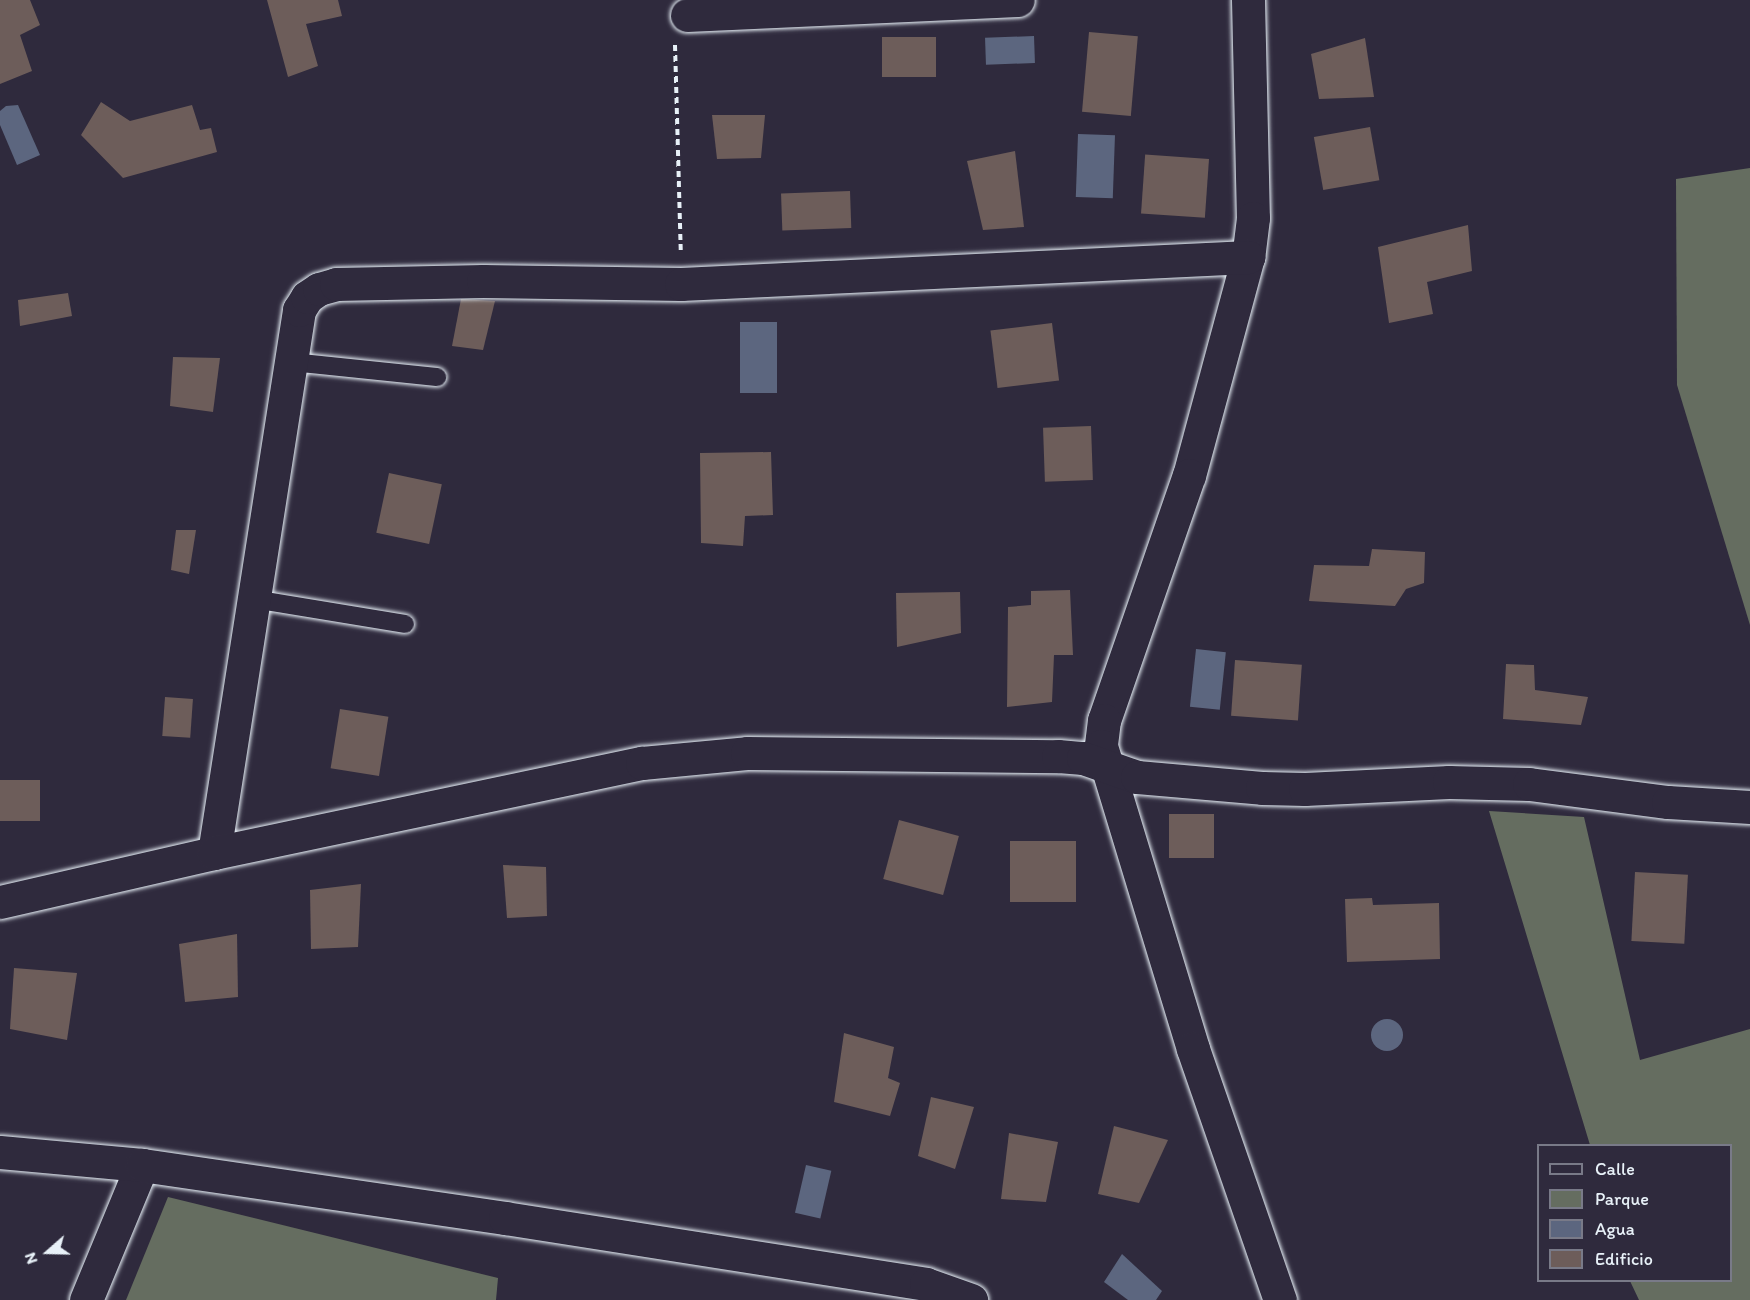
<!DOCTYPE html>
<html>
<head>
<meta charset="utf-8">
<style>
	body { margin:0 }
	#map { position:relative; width:1750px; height:1300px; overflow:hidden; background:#2f2a3d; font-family:Itim,sans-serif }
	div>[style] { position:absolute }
	.green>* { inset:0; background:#656d60 }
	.water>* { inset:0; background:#5c667f; transform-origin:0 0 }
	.round { border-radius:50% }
	.building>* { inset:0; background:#6d5d5a; transform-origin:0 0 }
	.path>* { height:4px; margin-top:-2px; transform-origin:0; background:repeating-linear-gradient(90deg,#e8f1f8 0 6px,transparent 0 10.5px) }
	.roads { filter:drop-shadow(0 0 2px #e8f1f8) drop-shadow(0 0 2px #e8f1f8) }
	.service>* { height:18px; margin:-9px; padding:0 9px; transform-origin:9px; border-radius:9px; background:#2f2a3d }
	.minor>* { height:33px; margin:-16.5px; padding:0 16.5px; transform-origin:16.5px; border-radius:16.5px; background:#2f2a3d }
	.tertiary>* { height:33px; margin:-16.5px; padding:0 16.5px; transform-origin:16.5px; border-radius:16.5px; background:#2f2a3d }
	span { translate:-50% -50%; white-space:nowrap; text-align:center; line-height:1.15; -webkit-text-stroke:4.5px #2f2a3d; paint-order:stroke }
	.legend { position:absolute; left:1537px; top:1144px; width:195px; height:138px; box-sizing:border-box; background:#2f2a3d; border:2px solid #797a88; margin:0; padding:8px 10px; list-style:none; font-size:18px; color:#e8f1f8 }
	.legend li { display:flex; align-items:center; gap:12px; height:30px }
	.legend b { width:30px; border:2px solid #797a88 }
	.north { position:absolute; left:18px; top:1222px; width:60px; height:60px; -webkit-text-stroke:4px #2f2a3d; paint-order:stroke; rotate:250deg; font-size:16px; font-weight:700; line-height:24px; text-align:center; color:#e8f1f8 }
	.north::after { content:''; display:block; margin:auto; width:21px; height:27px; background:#e8f1f8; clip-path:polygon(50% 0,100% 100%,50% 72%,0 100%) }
</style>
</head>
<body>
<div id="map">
	<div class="green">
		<div style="clip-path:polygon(1750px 168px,1750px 625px,1677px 385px,1676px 179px)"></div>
		<div style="clip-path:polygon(1489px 811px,1584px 817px,1640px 1060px,1750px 1029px,1750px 1300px,1639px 1300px,1630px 1281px,1730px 1280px,1730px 1146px,1590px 1145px)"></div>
		<div style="clip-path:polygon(168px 1197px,498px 1278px,496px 1300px,126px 1300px)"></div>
	</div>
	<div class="water">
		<div style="left:1034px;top:36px;width:27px;height:49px;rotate:88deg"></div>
		<div style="clip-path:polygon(18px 105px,40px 155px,17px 165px,0 125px,0 111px,6px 106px)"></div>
		<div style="left:1078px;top:134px;width:37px;height:63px;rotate:2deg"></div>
		<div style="left:740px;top:322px;width:37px;height:71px"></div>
		<div style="left:1196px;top:649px;width:30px;height:58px;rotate:6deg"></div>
		<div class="round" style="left:1371px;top:1019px;width:32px;height:32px"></div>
		<div style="left:806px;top:1165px;width:26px;height:49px;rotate:13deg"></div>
		<div style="clip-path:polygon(1122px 1254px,1162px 1291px,1156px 1300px,1128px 1300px,1104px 1282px)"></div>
	</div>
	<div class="building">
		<div style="clip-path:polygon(0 0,30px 0,40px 25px,20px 35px,32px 71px,0 84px)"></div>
		<div style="clip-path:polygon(267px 0,338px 0,342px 16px,306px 24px,318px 66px,288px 77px)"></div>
		<div style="left:1089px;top:32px;width:49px;height:80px;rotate:5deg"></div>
		<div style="left:936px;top:37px;width:40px;height:54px;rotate:90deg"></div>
		<div style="clip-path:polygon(1365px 38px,1374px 97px,1319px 99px,1311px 54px)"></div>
		<div style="clip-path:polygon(101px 102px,130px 121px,192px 105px,200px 130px,211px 128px,217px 152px,123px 178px,81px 135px)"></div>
		<div style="clip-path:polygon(712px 115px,765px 115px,761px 158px,717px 159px)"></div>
		<div style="left:1370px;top:127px;width:54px;height:57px;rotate:80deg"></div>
		<div style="clip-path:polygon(1015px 151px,1024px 227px,983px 230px,967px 161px)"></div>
		<div style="left:1209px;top:159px;width:59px;height:64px;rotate:94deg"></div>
		<div style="left:850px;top:191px;width:37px;height:69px;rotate:88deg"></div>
		<div style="clip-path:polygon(1468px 225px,1472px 271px,1427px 282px,1433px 314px,1389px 323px,1378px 247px)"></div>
		<div style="clip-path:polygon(68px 293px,72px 316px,20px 326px,18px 300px)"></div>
		<div style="clip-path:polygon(461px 299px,495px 301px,483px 350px,452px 346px)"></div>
		<div style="left:1052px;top:323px;width:58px;height:62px;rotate:83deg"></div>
		<div style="clip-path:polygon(173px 357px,220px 358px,213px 412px,170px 406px)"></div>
		<div style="left:1091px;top:426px;width:54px;height:48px;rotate:88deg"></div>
		<div style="clip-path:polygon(771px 452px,773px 515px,745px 516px,743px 546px,701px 543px,700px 453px)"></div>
		<div style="left:389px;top:473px;width:54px;height:61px;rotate:12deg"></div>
		<div style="clip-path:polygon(176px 530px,196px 530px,189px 574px,171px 570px)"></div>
		<div style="clip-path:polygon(1372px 549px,1425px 552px,1424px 583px,1406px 589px,1395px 606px,1309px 601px,1314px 565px,1369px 566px)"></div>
		<div style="clip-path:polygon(1070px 590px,1073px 655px,1054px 655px,1052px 702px,1007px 707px,1008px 607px,1031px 605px,1031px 591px)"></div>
		<div style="clip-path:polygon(960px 592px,961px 633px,897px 647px,896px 593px)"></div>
		<div style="left:1235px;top:660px;width:67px;height:56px;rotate:4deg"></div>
		<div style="clip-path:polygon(1506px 664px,1534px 665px,1535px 690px,1588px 697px,1581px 725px,1503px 719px)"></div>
		<div style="left:165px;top:697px;width:28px;height:39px;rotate:4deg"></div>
		<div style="left:340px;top:709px;width:49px;height:60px;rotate:9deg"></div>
		<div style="left:40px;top:780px;width:41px;height:40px;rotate:90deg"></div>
		<div style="left:1214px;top:814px;width:44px;height:45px;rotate:90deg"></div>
		<div style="left:899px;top:820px;width:62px;height:61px;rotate:15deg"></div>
		<div style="left:1076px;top:841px;width:61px;height:66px;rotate:90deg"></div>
		<div style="clip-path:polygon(503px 865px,546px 867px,547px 916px,507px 918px)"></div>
		<div style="left:1635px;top:872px;width:53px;height:69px;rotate:3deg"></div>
		<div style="clip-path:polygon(361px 884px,358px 947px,311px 949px,310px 890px)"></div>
		<div style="clip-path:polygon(1372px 898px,1373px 905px,1439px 903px,1440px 959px,1347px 962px,1345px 899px)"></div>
		<div style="clip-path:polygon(237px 934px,238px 997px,185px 1002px,179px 944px)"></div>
		<div style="clip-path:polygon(14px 968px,77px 973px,67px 1040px,10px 1029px)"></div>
		<div style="clip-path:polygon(844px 1033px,894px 1047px,888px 1078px,900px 1083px,890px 1116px,834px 1102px)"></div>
		<div style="clip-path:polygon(931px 1097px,974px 1107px,955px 1169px,918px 1156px)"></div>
		<div style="clip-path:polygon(1114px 1126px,1168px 1140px,1139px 1203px,1098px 1194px)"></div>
		<div style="clip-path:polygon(1009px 1133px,1058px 1142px,1046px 1202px,1001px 1199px)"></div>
	</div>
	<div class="path">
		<div style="left:675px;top:45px;width:209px;rotate:88.4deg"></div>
	</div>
	<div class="roads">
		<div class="service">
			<div style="left:291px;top:362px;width:147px;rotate:5.9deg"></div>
			<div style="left:254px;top:599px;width:153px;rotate:9.4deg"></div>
		</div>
		<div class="minor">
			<div style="left:1248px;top:0;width:218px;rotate:88.7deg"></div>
			<div style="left:1253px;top:218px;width:39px;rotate:97deg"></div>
			<div style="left:1248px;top:257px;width:226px;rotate:105.1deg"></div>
			<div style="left:1189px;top:475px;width:259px;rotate:109.1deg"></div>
			<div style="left:1104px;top:720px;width:26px;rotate:97deg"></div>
			<div style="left:1101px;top:746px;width:317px;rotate:73.1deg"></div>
			<div style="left:1193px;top:1049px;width:266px;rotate:70.9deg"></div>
			<div style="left:687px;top:15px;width:331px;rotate:-2.6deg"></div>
			<div style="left:214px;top:853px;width:550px;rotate:-81.1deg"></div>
			<div style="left:299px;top:310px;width:15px;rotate:-58deg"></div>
			<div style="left:307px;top:297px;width:14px;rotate:-34deg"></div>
			<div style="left:319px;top:289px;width:18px;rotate:-16deg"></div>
			<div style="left:336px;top:284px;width:147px;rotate:-1.2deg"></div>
			<div style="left:483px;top:281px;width:198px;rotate:0.9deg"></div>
			<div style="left:681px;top:284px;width:568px;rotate:-2.73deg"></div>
			<div style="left:0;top:902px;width:220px;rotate:-12.9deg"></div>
			<div style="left:214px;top:853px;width:437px;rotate:-11.9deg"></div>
			<div style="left:642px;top:763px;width:105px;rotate:-5.4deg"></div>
			<div style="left:747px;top:753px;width:311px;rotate:0.6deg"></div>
			<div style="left:1058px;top:756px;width:25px;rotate:5deg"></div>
			<div style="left:1083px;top:758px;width:57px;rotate:19.4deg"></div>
			<div style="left:1137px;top:777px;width:125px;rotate:5deg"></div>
			<div style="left:1262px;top:788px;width:43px;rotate:1.3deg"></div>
			<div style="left:1305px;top:789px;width:144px;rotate:-2.8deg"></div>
			<div style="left:1449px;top:782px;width:80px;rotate:1.4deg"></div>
			<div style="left:1529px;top:784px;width:140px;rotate:7.4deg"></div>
			<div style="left:1668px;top:802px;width:82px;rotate:3.5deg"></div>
			<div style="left:86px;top:1300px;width:146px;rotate:-67.5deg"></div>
		</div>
		<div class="tertiary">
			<div style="left:0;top:1152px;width:143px;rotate:5.2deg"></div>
			<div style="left:142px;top:1165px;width:367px;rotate:8.3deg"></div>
			<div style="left:505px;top:1218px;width:426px;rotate:8.9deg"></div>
			<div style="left:926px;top:1284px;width:48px;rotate:19.6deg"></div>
		</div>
	</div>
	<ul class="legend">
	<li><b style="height:8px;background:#2f2a3d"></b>Calle</li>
	<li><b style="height:16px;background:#656d60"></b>Parque</li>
	<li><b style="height:16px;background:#5c667f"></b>Agua</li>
	<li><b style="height:16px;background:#6d5d5a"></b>Edificio</li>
	</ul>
	<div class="north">N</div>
</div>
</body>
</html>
